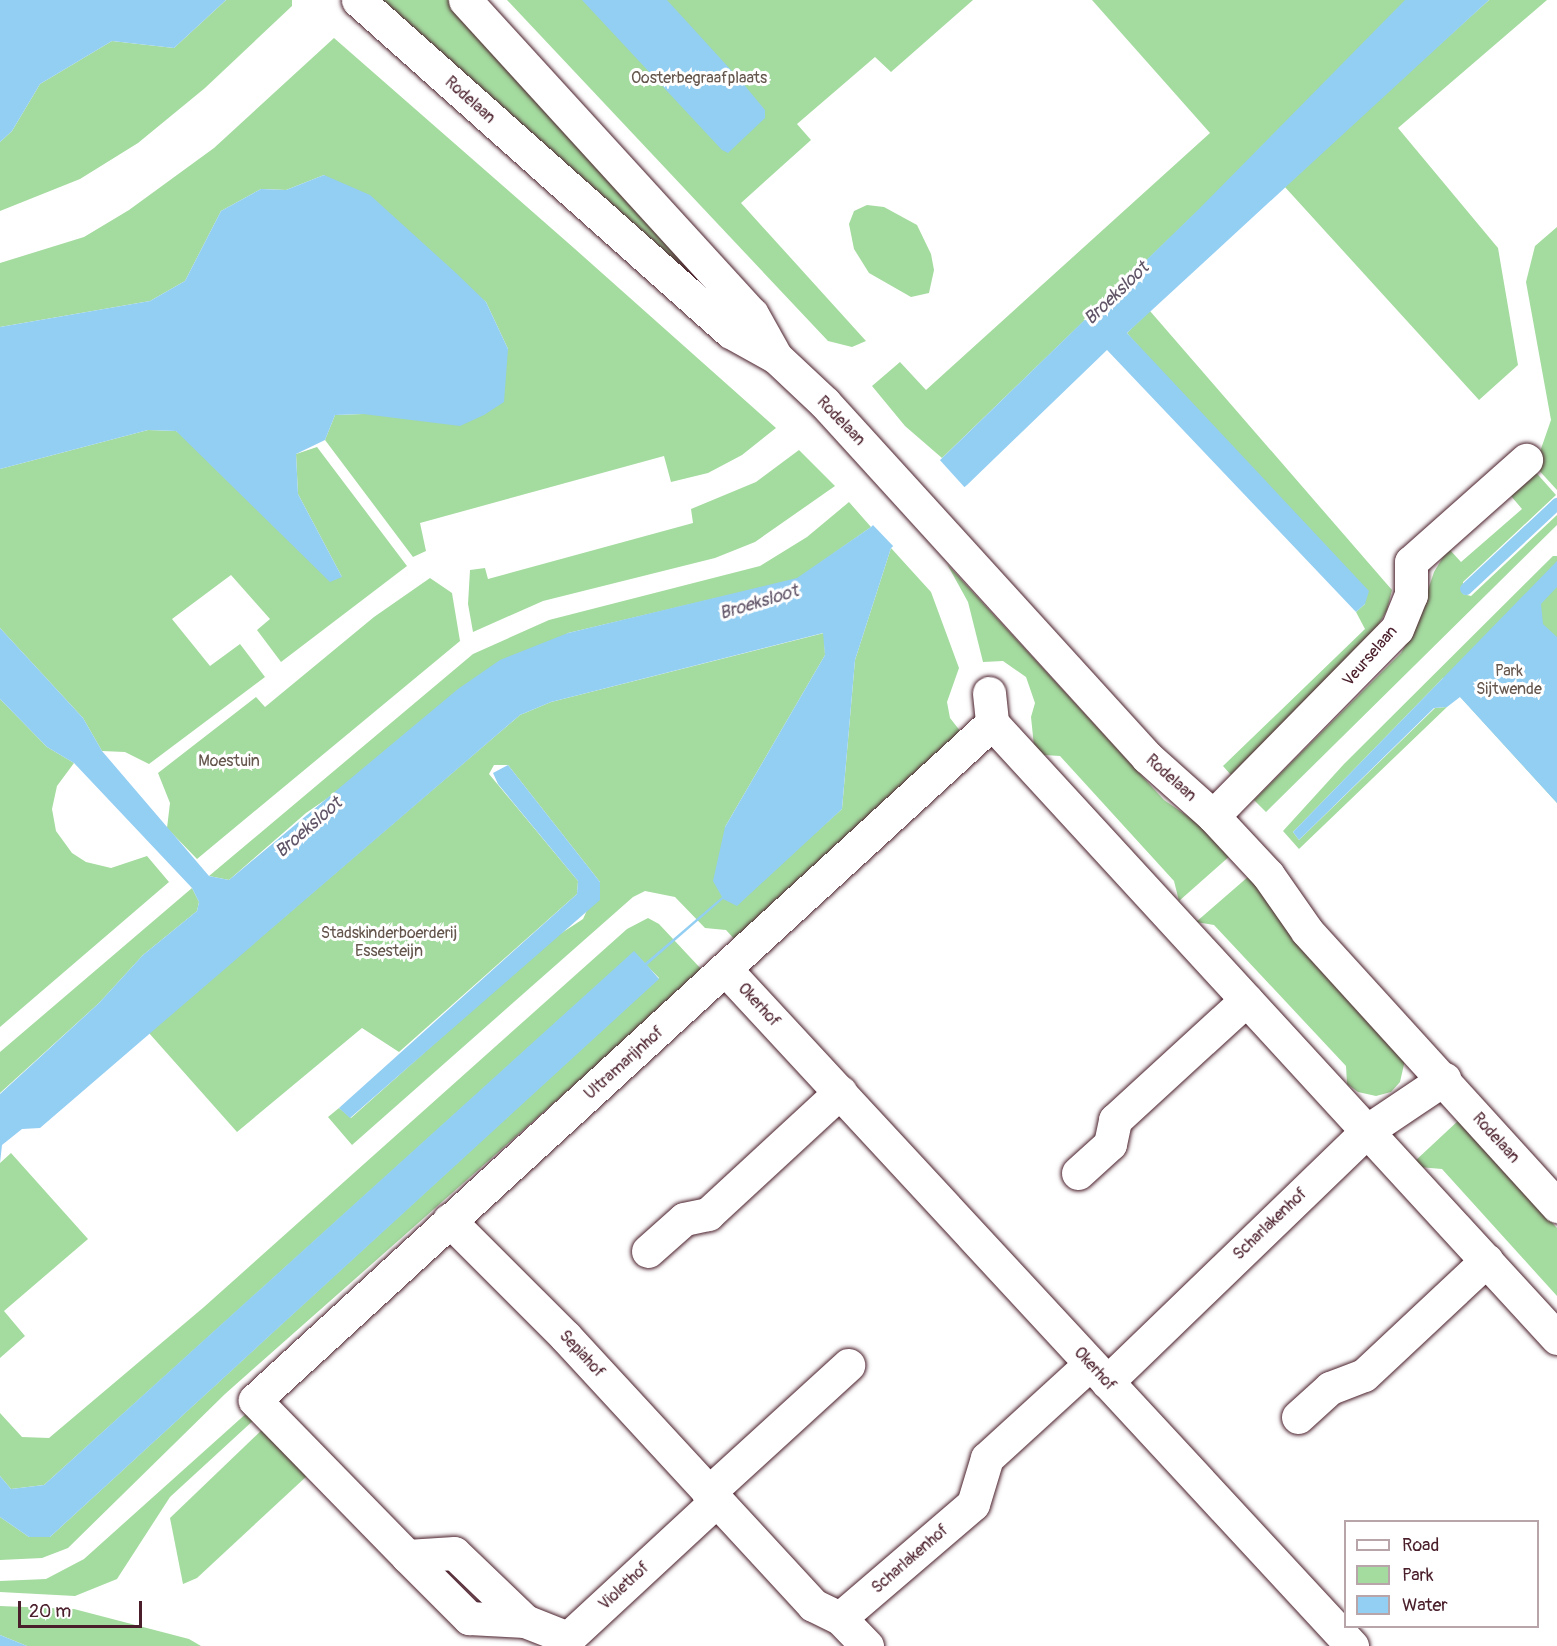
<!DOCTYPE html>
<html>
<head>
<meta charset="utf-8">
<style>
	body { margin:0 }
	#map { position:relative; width:1557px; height:1646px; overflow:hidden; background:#fff; font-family:Pangolin,sans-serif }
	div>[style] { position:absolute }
	.green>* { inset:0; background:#a4db9f }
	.water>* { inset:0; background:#93cef3 }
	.pier>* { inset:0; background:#fff }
	.stream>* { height:12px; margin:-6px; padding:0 6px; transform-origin:6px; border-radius:6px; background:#93cef3 }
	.roads { filter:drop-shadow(0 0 2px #4a1f2b) drop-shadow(0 0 2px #4a1f2b) }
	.street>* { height:33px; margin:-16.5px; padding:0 16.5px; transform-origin:16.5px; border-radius:16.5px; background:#fff }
	.secondary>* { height:33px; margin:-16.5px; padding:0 16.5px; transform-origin:16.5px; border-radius:16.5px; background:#fff }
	span { translate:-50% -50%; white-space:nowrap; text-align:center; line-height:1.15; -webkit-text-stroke:6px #fff; paint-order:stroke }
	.park-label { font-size:16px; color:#65574e }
	.street-label { font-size:16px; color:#4a1f2b }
	.water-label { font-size:18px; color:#605467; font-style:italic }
	.legend { position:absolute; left:1344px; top:1520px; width:195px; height:108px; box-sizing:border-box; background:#fff; border:2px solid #b7a5aa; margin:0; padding:8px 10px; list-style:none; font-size:18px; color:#4a1f2b }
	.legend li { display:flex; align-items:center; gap:12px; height:30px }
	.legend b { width:30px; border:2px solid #b7a5aa }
	.scale { position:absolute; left:18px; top:1601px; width:124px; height:27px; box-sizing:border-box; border:3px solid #4a1f2b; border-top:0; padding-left:8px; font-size:18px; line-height:21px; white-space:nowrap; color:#4a1f2b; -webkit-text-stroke:4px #fff; paint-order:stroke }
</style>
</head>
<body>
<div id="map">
	<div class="green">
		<div style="clip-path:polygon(226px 0,292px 0,292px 6px,205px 88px,138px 143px,80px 179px,0 211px,0 142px,12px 131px,40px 84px,112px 41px,174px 48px)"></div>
		<div style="clip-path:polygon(380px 0,450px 0,739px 322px)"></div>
		<div style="clip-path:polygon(507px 0,973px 0,891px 72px,875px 57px,797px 124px,811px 140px,741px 203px,866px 341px,852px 347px,828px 341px)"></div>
		<div style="clip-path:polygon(1092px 0,1416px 0,942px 458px,905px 426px,872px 386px,900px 362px,926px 390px,1210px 133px)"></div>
		<div style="clip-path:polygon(1489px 0,1547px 0,1398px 128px,1498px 248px,1518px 365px,1479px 400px,1284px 186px)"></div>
		<div style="clip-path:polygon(334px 38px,575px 249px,776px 428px,742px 455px,708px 473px,671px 482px,664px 456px,420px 523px,426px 551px,413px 557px,325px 440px,335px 415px,363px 414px,508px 349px,486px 302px,324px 175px,286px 190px,261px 189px,221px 211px,185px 281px,150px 301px,0 327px,0 263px,84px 237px,129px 210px,214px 148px)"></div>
		<div style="clip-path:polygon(867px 205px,884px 207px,917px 225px,931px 254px,934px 270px,929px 293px,911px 297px,869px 273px,854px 249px,849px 224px,854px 211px)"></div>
		<div style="clip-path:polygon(1557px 227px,1557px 490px,1535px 466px,1551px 420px,1526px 282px,1535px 246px)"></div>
		<div style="clip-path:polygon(1150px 311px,1392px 590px,1387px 610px,1372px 636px,1231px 775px,1223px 766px,1365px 629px,1356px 612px,1365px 604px,1127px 333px)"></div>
		<div style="clip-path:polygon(148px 430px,176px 431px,189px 440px,260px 510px,342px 577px,298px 494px,296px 454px,317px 447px,407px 566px,281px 662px,257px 630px,270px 619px,231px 575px,172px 619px,210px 666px,240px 644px,265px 677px,149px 764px,125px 752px,102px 751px,83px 718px,0 628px,0 469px)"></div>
		<div style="clip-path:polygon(799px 450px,835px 486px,755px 542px,715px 558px,543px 601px,473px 632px,468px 604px,470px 570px,485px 568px,488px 579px,693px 523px,691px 509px,756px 482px)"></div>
		<div style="clip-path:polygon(1532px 468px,1556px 495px,1463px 582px,1463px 594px,1471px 596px,1557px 515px,1557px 525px,1266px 812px,1254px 800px,1401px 653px,1415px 629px,1434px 572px,1443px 557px,1450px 550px,1461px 562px,1522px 509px,1511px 496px,1531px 479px,1527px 473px)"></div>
		<div style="clip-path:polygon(849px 502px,871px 527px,797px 579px,568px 633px,306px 813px,229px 880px,209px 876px,473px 654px,549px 620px,760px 566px,807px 537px)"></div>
		<div style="clip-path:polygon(891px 548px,931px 592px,959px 668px,947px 702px,950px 718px,961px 732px,736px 941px,726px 930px,705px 928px,675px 897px,645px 891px,633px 897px,352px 1145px,328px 1117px,339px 1108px,351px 1118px,551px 940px,583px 919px,600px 882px,508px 765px,494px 765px,489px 774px,578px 881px,577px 894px,399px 1052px,362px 1028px,237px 1132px,149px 1033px,520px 715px,551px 702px,824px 633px,825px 655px,725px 827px,793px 853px,842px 809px,855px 660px)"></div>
		<div style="clip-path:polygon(1553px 556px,1557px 556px,1557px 803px,1443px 678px,1293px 832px,1299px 840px,1435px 708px,1447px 707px,1299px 849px,1283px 831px,1344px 764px)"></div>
		<div style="clip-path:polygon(947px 564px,1164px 800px,1205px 828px,1231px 855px,1179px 901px,1174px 881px,1060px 756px,1044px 755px,1034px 746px,1031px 717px,1035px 703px,1026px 677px,1003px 661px,983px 662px,968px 602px)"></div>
		<div style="clip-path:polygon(430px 578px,452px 593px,460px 641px,197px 859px,167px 828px,170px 803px,158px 773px,256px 697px,265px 707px,374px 617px)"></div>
		<div style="clip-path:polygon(0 699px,47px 747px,74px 763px,57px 786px,52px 809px,56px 831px,72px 853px,86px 862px,111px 868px,147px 856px,169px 882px,0 1027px)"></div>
		<div style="clip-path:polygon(1249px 876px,1266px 895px,1291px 937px,1405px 1060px,1400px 1082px,1391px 1092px,1376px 1096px,1358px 1092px,1347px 1084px,1346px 1066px,1214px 925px,1196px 922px)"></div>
		<div style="clip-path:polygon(192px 888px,199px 902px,197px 911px,143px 955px,99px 1003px,0 1093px,2px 1110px,0 1108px,0 1052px)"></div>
		<div style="clip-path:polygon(648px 918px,659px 924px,703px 971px,225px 1394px,68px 1548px,42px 1558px,0 1560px,0 1517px,29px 1537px,50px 1537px,659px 978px,634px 952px,44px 1485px,11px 1489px,0 1476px,0 1413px,22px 1437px,49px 1438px,204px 1307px,627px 929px)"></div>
		<div style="clip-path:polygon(1460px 1119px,1557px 1228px,1557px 1296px,1442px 1169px,1419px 1167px,1415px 1161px)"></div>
		<div style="clip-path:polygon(11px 1153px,88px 1239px,4px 1311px,25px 1336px,0 1358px,0 1163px)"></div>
		<div style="clip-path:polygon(249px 1411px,256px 1418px,170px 1497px,117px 1579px,75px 1596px,0 1592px,0 1581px,46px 1579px,84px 1559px)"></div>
		<div style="clip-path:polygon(266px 1426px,308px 1475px,197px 1578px,183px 1584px,170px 1518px)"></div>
		<div style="clip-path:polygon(0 1606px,74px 1609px,189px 1639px,201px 1646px,27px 1646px,0 1635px)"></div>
	</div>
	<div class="water">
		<div style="clip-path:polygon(0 0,226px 0,174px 48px,112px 41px,40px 84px,12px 131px,0 142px)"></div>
		<div style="clip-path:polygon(582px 0,667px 0,741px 81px,765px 110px,765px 118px,728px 153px,722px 150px)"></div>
		<div style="clip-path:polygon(1405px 0,1489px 0,1127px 333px,1369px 591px,1365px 604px,1356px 612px,1107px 350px,967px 485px,891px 548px,855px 660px,842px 809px,737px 906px,723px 899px,647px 965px,659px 979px,50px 1537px,29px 1537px,0 1517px,0 1476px,11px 1489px,44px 1485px,634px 951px,645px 963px,722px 897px,713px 881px,725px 827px,825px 655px,823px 633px,551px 702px,520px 715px,40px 1128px,22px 1129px,2px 1145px,0 1163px,0 1094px,99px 1003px,143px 955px,197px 911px,199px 902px,192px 888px,74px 763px,47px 747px,0 699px,0 628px,83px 718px,102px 751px,209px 876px,229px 880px,458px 689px,500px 660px,568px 633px,797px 578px,871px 527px,1199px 209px)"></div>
		<div style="clip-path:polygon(324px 175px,370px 195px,456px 273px,486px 302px,508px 349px,504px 402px,484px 415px,460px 426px,363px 414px,335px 415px,325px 440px,296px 454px,298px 494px,342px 577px,330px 582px,176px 431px,148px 430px,0 469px,0 327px,150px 301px,185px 281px,221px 211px,261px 189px,286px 190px)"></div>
		<div style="clip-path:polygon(1557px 561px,1557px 587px,1541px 604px,1543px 624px,1557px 637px,1557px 803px,1460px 697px,1447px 707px,1434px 708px,1299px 840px,1293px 832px)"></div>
		<div style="clip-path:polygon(508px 765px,600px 882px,600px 900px,350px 1118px,339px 1108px,577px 894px,578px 881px,498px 784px,493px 773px)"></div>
		<div style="clip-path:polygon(0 1635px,27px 1646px,0 1646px)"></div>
	</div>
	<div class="pier">
		<div style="clip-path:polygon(938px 458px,967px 490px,895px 548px,871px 523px)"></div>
	</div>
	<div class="stream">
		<div style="left:1466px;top:589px;width:125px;rotate:-43deg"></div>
	</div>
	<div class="roads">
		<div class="street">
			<div style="left:989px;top:693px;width:30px;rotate:84deg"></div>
			<div style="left:992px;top:723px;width:835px;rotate:47.43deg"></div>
			<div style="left:1213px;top:816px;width:262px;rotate:-45.5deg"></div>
			<div style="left:1397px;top:629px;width:37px;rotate:-68deg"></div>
			<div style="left:1411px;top:595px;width:33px;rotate:-90deg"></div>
			<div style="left:1411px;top:562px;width:154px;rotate:-41.6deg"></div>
			<div style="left:727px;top:971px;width:920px;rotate:47.2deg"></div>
			<div style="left:1078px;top:1173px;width:43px;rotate:-42.2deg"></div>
			<div style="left:1110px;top:1144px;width:25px;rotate:-78deg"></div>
			<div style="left:1115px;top:1120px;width:178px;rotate:-42.5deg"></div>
			<div style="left:449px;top:1220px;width:164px;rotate:45deg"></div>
			<div style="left:565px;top:1336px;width:366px;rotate:47.3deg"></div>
			<div style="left:813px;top:1605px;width:30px;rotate:26deg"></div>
			<div style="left:840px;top:1618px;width:39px;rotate:46deg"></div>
			<div style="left:648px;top:1251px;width:48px;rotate:-41.6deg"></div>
			<div style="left:684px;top:1219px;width:25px;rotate:-12deg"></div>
			<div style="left:708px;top:1214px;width:180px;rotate:-42.7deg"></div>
			<div style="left:1107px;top:1382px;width:363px;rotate:-44deg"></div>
			<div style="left:1368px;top:1130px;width:92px;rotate:-33.9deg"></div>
			<div style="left:1298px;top:1417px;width:43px;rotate:-42.2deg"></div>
			<div style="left:1330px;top:1388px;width:36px;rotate:-21deg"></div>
			<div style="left:1364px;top:1375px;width:168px;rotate:-43.1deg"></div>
			<div style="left:708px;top:1493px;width:190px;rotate:-42.4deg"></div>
			<div style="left:715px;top:1502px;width:200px;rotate:137.2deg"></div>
			<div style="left:568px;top:1638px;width:46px;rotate:-158.4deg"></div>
			<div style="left:525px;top:1621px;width:98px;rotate:-136.2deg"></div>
			<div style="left:454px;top:1553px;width:47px;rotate:176.3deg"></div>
			<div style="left:407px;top:1556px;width:218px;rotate:-134.3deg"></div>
			<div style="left:255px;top:1400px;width:1001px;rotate:-42.57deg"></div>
			<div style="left:407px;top:1556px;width:88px;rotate:45deg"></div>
			<div style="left:469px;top:1618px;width:56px;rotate:3.1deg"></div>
			<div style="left:840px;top:1618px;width:175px;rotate:-40.6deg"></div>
			<div style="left:973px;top:1504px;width:48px;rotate:-73.1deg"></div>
			<div style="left:987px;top:1458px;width:139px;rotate:-42.4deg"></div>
		</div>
		<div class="secondary">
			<div style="left:358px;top:0;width:499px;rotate:41.7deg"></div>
			<div style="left:731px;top:332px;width:51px;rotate:29.1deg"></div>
			<div style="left:776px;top:357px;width:67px;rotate:43.2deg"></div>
			<div style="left:825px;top:403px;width:479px;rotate:47.7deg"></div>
			<div style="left:1147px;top:757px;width:89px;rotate:41.8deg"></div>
			<div style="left:1213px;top:816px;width:81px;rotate:47deg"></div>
			<div style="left:1268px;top:875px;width:68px;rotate:55.1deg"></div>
			<div style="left:1307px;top:931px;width:372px;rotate:47.7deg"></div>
			<div style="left:465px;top:0;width:425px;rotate:47.6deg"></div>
			<div style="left:752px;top:314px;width:49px;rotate:60.8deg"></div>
		</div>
	</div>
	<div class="park-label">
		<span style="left:699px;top:78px">Oosterbegraafplaats</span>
		<span style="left:1509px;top:680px">Park<br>Sijtwende</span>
		<span style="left:229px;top:761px">Moestuin</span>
		<span style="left:389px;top:942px">Stadskinderboerderij<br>Essesteijn</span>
	</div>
	<div class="street-label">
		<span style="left:470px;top:100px;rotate:42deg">Rodelaan</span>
		<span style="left:841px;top:421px;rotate:46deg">Rodelaan</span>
		<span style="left:1370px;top:656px;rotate:-49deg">Veurselaan</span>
		<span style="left:1171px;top:778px;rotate:42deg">Rodelaan</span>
		<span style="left:759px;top:1005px;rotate:47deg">Okerhof</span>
		<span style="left:624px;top:1063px;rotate:-42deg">Ultramarijnhof</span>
		<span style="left:1496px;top:1138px;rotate:48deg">Rodelaan</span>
		<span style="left:1270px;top:1224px;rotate:-44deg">Scharlakenhof</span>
		<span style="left:582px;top:1354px;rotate:47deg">Sepiahof</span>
		<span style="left:1095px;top:1369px;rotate:47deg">Okerhof</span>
		<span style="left:910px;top:1559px;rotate:-41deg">Scharlakenhof</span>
		<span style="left:624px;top:1586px;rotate:-43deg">Violethof</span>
	</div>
	<div class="water-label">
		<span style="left:1117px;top:294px;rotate:-44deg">Broeksloot</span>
		<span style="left:759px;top:603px;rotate:-17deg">Broeksloot</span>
		<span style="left:309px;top:828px;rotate:-41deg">Broeksloot</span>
	</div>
	<ul class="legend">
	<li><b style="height:8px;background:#fff"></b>Road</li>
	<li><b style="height:16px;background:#a4db9f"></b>Park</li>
	<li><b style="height:16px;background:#93cef3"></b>Water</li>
	</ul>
	<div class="scale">20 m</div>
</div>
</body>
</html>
